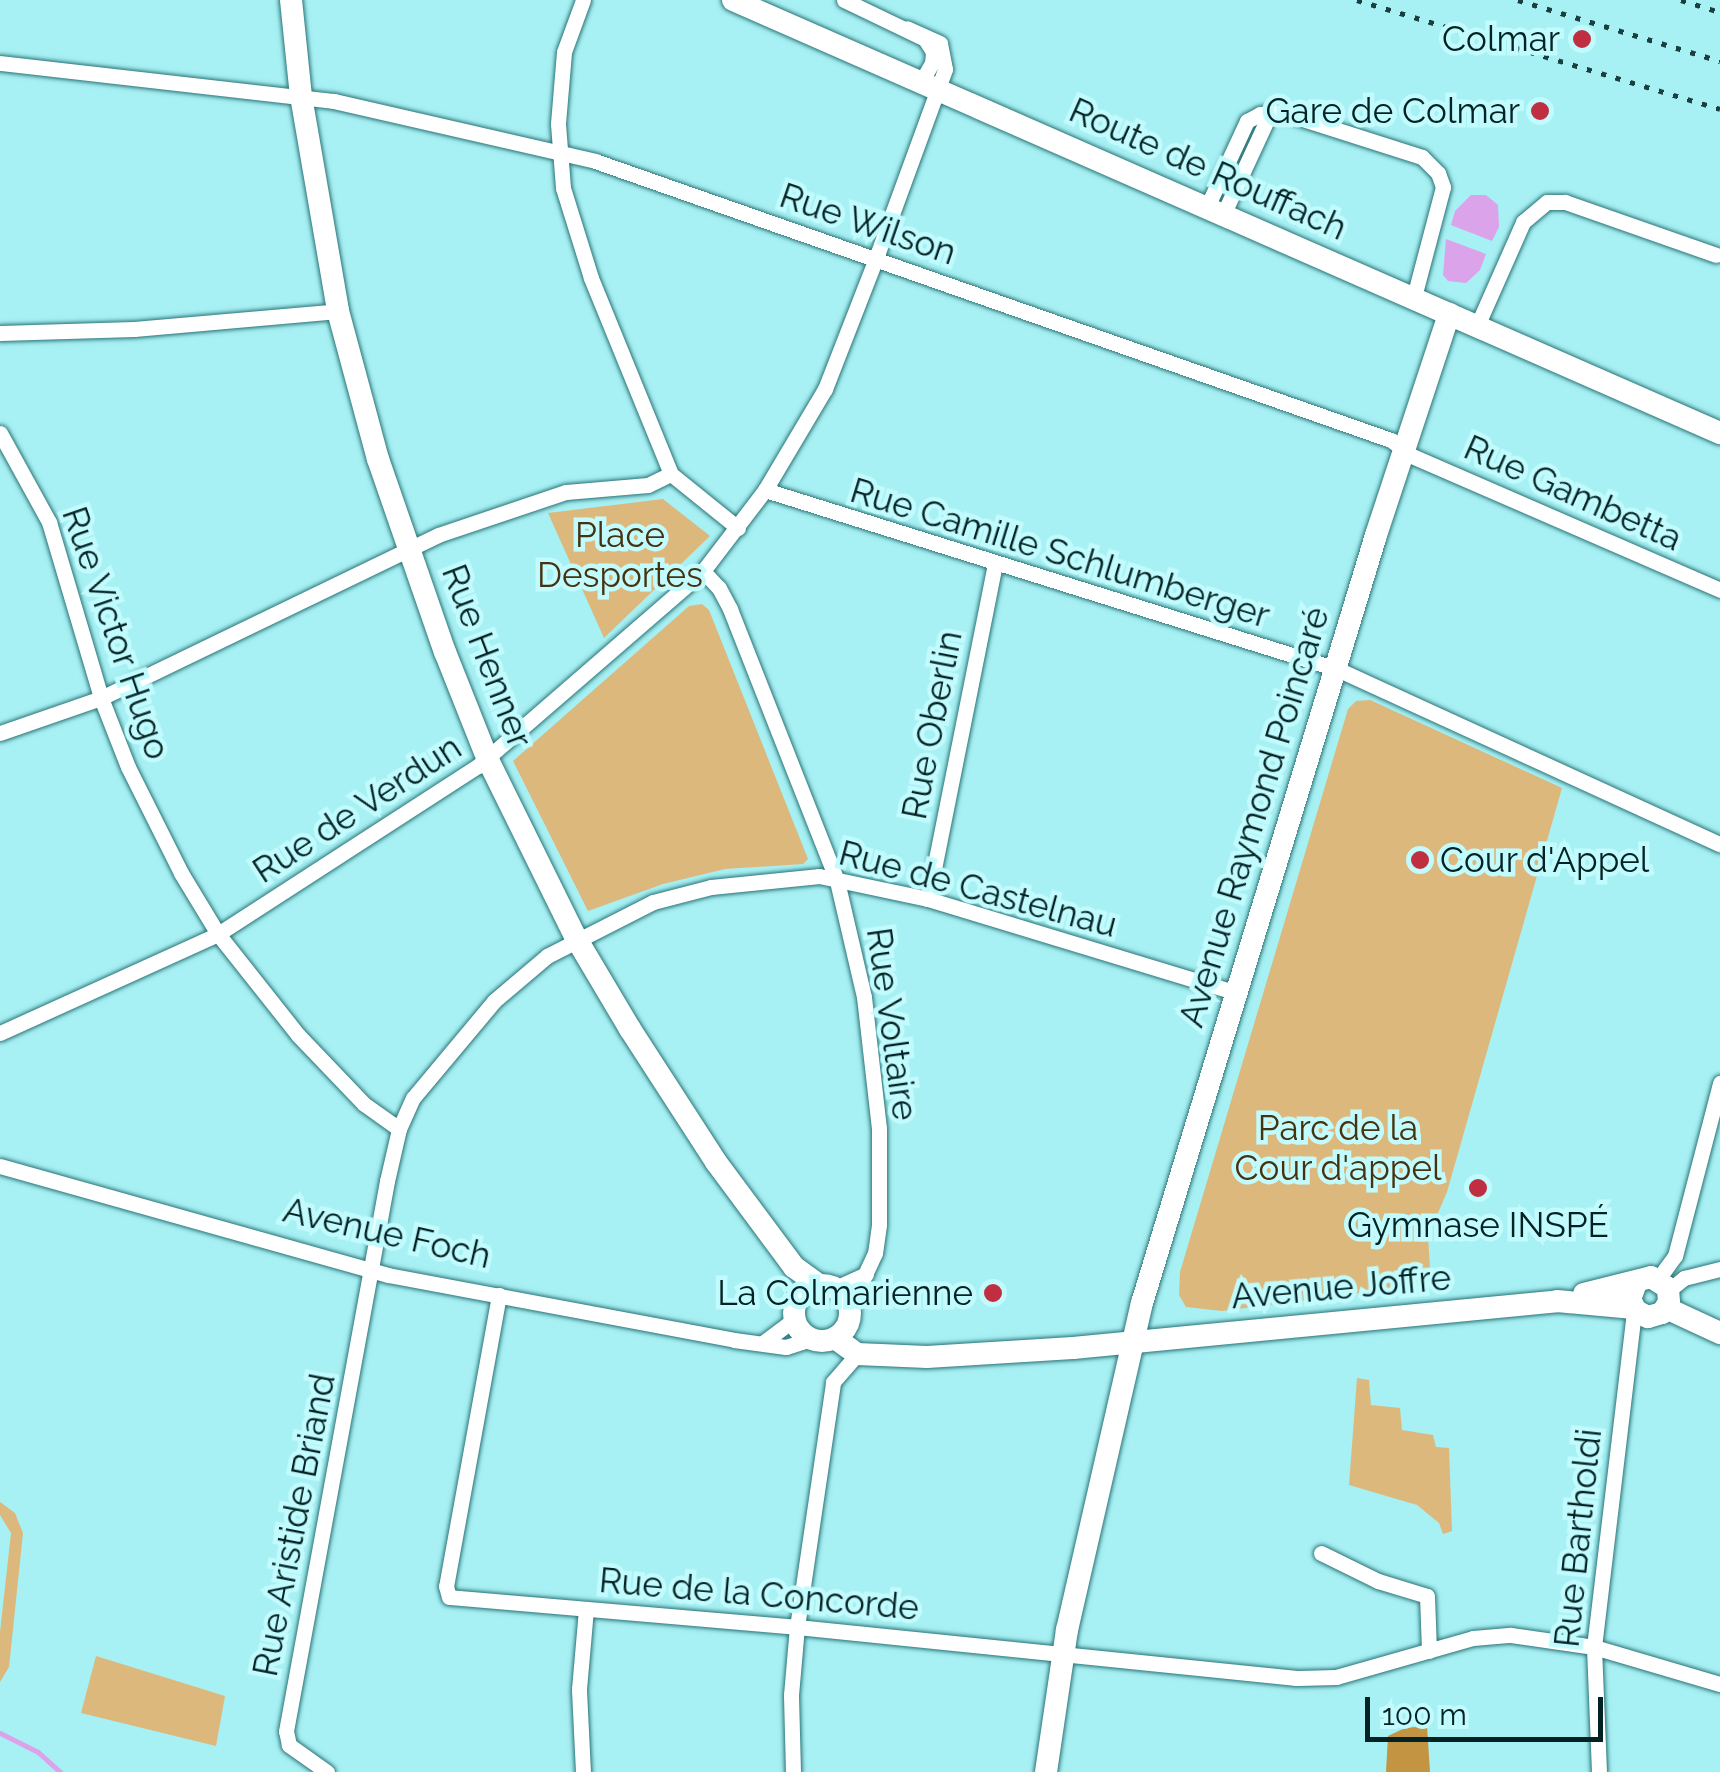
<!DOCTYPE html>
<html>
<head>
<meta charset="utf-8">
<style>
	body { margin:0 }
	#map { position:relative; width:1720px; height:1772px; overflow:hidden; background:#a7f0f3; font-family:Raleway,sans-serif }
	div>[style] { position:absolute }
	.green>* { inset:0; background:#ddb87c }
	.forest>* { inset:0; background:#c39542 }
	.water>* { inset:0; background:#dba3e9 }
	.stream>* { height:5px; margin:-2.5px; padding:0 2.5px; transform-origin:2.5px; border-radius:2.5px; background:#dba3e9 }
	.roads { filter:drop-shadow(0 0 2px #297478) drop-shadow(0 0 2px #297478) }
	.street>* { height:15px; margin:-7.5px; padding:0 7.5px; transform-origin:7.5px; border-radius:7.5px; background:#fff }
	.secondary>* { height:22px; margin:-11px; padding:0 11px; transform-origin:11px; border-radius:11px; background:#fff }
	.secondary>.ring { margin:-11px; padding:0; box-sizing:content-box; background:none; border:22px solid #fff; border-radius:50% }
	.rail>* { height:5px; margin-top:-2.5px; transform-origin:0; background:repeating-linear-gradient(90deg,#1a3f41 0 5px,transparent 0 15px) }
	.dots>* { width:28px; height:28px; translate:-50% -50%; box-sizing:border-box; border:5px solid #c1fbfd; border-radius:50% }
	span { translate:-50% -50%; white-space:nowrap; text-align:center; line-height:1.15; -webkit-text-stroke:9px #c1fbfd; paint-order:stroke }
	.poi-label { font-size:35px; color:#032224 }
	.right { translate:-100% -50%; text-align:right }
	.left { translate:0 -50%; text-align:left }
	.street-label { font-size:35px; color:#032224 }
	.park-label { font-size:35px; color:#46320e }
	.scale { position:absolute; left:1365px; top:1697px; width:238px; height:45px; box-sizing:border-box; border:5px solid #032224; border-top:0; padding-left:12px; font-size:30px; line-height:35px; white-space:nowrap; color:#032224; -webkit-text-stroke:8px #c1fbfd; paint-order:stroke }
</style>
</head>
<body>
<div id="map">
	<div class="green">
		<div style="clip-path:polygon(663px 499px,710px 536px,604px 638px,548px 513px)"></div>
		<div style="clip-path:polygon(702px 604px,709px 610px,808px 859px,803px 864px,725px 869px,663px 884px,588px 911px,513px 761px,689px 606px)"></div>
		<div style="clip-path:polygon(1370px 700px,1562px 788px,1447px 1192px,1428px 1236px,1431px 1284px,1222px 1311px,1186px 1307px,1179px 1295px,1180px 1272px,1348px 709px,1356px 701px)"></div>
		<div style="clip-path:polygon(1357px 1378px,1369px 1380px,1371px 1405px,1400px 1408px,1402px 1430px,1433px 1435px,1436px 1447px,1449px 1448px,1452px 1531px,1443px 1534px,1439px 1523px,1417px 1505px,1349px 1485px)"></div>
		<div style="clip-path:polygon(0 1502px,15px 1513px,23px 1533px,9px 1667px,0 1682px,0 1632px,11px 1533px,0 1515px)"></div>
		<div style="clip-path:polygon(96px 1656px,225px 1696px,216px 1746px,81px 1713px)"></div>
	</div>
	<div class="forest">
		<div style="clip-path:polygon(1427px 1726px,1430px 1772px,1386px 1772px,1388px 1736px,1405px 1728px)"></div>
	</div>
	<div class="water">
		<div style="clip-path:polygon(1471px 195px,1486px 195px,1498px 205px,1499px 227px,1492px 241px,1451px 225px,1455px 211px)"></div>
		<div style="clip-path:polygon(1446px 239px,1486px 254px,1480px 270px,1466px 283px,1448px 281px,1443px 275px)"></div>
	</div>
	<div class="stream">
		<div style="left:0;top:1733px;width:42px;rotate:26.6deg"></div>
		<div style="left:38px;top:1752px;width:30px;rotate:42deg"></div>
	</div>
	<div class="roads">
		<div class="street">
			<div style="left:583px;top:0;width:55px;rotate:110.1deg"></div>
			<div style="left:564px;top:52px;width:72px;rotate:94.8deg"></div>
			<div style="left:558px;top:124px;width:64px;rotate:85.5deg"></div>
			<div style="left:563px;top:188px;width:94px;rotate:72.7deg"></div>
			<div style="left:591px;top:278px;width:212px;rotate:67.8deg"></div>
			<div style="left:844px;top:0;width:90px;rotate:25.7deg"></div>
			<div style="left:925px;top:39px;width:15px;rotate:58deg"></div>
			<div style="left:933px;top:52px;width:11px;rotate:95deg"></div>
			<div style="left:932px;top:63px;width:22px;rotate:120deg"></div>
			<div style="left:0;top:63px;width:336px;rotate:6.5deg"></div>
			<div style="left:334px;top:101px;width:268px;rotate:12.9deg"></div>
			<div style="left:595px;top:161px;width:843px;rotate:19.32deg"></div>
			<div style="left:1391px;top:440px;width:26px;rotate:37deg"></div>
			<div style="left:1412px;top:456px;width:336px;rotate:23.5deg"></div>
			<div style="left:1207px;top:207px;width:95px;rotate:-65.1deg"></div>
			<div style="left:1247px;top:121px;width:15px;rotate:-28deg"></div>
			<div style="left:1260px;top:114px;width:21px;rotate:-5deg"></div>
			<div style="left:1281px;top:112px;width:148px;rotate:17.7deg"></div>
			<div style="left:1422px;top:157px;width:23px;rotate:45deg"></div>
			<div style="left:1438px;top:173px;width:15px;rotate:70deg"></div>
			<div style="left:1443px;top:187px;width:114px;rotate:104.8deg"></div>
			<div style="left:1223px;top:215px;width:115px;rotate:-65.2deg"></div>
			<div style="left:1477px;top:326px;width:114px;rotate:-66.1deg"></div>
			<div style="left:1523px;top:222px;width:31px;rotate:-40deg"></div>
			<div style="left:1547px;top:202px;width:18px"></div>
			<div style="left:1565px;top:202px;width:160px;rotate:19.3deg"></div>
			<div style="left:0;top:333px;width:134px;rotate:-1.7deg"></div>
			<div style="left:134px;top:329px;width:205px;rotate:-5deg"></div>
			<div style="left:0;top:433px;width:102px;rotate:61.2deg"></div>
			<div style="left:49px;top:522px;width:184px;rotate:73.5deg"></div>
			<div style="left:101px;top:698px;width:74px;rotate:68.6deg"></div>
			<div style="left:128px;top:767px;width:119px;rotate:63.4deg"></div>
			<div style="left:181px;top:873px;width:71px;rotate:58.8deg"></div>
			<div style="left:218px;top:934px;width:129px;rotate:51.6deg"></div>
			<div style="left:298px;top:1035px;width:95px;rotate:46.3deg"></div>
			<div style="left:364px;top:1104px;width:43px;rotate:35.5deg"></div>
			<div style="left:765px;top:490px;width:599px;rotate:17.38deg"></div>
			<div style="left:1337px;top:669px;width:421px;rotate:24.6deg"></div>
			<div style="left:703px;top:571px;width:23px;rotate:47deg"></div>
			<div style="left:719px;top:588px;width:24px;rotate:62deg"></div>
			<div style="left:730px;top:609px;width:292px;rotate:68.5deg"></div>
			<div style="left:837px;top:881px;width:119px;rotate:76.9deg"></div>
			<div style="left:864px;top:997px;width:132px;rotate:83.5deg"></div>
			<div style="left:879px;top:1128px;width:97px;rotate:90deg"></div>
			<div style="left:879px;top:1225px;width:28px;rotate:98deg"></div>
			<div style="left:875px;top:1253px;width:62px;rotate:114.9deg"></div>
			<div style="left:0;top:733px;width:107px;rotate:-19.1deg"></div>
			<div style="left:101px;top:698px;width:374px;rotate:-25.8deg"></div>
			<div style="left:438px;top:535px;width:135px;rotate:-18.6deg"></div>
			<div style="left:566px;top:492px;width:82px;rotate:-4.9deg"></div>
			<div style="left:648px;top:485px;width:25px;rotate:-26deg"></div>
			<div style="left:671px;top:474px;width:86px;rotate:38.9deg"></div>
			<div style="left:928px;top:899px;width:342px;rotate:-78.7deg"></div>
			<div style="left:0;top:1033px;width:239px;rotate:-24.4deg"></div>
			<div style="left:218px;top:934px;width:310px;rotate:-32.9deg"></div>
			<div style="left:478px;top:766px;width:298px;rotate:-40.9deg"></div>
			<div style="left:703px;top:571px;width:102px;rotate:-52.6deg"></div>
			<div style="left:765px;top:490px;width:117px;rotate:-59.3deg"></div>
			<div style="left:825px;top:389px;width:141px;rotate:-68.7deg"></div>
			<div style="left:876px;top:258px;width:201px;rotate:-69.9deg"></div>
			<div style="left:945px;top:69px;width:26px;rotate:-101deg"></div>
			<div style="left:940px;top:43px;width:36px;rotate:-156deg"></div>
			<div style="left:0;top:1166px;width:403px;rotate:15.7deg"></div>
			<div style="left:388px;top:1275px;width:352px;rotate:10.6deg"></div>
			<div style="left:734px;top:1340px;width:52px;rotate:7.7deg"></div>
			<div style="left:786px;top:1347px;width:25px;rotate:-18deg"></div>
			<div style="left:1658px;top:1279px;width:29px;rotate:-54deg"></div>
			<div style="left:1675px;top:1256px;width:179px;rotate:-75.4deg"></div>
			<div style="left:835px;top:1288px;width:34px;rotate:-24deg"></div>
			<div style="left:1668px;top:1291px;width:21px;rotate:-39deg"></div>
			<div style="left:1684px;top:1278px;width:37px;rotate:-14deg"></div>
			<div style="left:499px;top:1295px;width:296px;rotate:100.3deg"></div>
			<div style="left:446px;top:1586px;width:11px;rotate:75deg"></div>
			<div style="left:449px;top:1597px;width:349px;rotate:4.9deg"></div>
			<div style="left:797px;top:1627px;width:502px;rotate:5.84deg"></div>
			<div style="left:1296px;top:1678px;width:40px;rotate:-1.4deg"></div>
			<div style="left:1336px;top:1677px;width:142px;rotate:-15.9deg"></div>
			<div style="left:1473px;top:1638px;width:38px;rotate:-5deg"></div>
			<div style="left:1511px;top:1635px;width:84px;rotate:8.2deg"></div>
			<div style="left:1594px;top:1647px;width:131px;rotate:16.4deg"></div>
			<div style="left:764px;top:1342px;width:38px;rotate:-37deg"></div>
			<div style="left:1321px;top:1553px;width:64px;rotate:26.2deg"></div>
			<div style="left:1378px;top:1581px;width:51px;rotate:17deg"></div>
			<div style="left:1427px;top:1596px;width:55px;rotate:87.9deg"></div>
			<div style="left:327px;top:1772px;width:47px;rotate:-144.6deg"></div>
			<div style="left:289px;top:1745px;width:14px;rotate:-102deg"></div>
			<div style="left:286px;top:1731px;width:559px;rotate:-79.59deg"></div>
			<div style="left:387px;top:1181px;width:53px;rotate:-77deg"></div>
			<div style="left:399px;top:1129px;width:34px;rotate:-66deg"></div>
			<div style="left:413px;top:1098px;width:126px;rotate:-50.1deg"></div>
			<div style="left:494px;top:1001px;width:70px;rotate:-40.3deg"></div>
			<div style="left:547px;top:956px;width:119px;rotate:-27deg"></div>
			<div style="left:653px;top:902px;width:60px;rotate:-14.5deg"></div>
			<div style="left:711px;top:887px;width:109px;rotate:-5.8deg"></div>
			<div style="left:819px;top:876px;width:111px;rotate:11.9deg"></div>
			<div style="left:928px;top:899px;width:323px;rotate:16.9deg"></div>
			<div style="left:583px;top:1772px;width:83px;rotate:-92.8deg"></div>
			<div style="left:579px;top:1689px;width:80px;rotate:-85deg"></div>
			<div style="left:793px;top:1772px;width:77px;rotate:-91.5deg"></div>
			<div style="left:791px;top:1695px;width:68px;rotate:-85deg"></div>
			<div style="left:797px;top:1627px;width:248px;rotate:-81.6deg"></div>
			<div style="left:833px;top:1382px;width:37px;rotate:-49deg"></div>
			<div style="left:1599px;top:1772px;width:125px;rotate:-92.3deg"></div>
			<div style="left:1594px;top:1647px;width:329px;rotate:-83.2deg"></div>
			<div style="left:1633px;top:1320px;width:9px;rotate:-49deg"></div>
		</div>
		<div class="secondary">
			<div style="left:291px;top:0;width:97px;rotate:84.1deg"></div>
			<div style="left:301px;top:96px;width:218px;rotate:80.2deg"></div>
			<div style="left:338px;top:311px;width:153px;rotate:74.9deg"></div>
			<div style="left:378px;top:459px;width:204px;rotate:70.9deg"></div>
			<div style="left:445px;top:652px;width:116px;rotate:68.3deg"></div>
			<div style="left:488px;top:760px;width:199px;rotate:63.7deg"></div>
			<div style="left:576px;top:938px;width:106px;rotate:59.3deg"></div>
			<div style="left:630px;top:1029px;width:158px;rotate:57.1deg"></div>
			<div style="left:716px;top:1162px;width:131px;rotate:53.4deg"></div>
			<div style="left:794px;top:1267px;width:31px;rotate:36deg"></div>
			<div style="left:733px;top:0;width:1078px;rotate:23.69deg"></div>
			<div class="ring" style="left:794px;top:1285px;width:34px;height:34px"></div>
			<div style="left:1584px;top:1294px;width:69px;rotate:-14.2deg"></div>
			<div style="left:1651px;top:1277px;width:20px;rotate:33deg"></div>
			<div style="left:1668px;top:1288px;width:14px;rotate:86deg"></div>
			<div style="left:1669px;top:1302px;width:13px;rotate:122deg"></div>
			<div style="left:1662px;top:1313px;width:15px;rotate:164deg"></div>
			<div style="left:1648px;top:1317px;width:13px;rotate:-153deg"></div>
			<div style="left:1636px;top:1311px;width:13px;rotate:-117deg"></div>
			<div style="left:1630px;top:1299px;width:17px;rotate:-69deg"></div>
			<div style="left:1666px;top:1308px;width:60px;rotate:24.8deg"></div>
			<div style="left:835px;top:1338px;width:27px;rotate:36deg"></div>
			<div style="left:857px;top:1354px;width:70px;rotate:2.5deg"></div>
			<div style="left:927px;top:1357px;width:146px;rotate:-3.5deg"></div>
			<div style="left:1073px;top:1348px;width:486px;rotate:-5.5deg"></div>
			<div style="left:1557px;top:1301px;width:77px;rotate:5.2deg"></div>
			<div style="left:1046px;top:1772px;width:144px;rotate:-81.6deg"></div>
			<div style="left:1067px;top:1630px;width:335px;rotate:-77.1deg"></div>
			<div style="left:1142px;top:1303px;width:803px;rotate:-73.05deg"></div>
			<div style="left:1376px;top:535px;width:233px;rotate:-71.7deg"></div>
		</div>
	</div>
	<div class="rail">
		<div style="left:1357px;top:0;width:379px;rotate:16.7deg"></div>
		<div style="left:1518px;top:0;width:211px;rotate:16.8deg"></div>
		<div style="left:1681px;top:0;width:41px;rotate:17.1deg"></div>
	</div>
	<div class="dots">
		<div style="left:1582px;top:39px;background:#c02f41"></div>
		<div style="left:1540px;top:111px;background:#c02f41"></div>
		<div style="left:1420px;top:860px;background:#c02f41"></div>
		<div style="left:1478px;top:1188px;background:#c02f41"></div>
		<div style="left:993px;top:1293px;background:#c02f41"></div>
	</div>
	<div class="poi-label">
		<span class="right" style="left:1560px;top:39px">Colmar</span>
		<span class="right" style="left:1520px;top:111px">Gare de Colmar</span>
		<span class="left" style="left:1440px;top:860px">Cour d'Appel</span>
		<span style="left:1478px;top:1225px">Gymnase INSPÉ</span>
		<span class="right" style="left:973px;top:1293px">La Colmarienne</span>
	</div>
	<div class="street-label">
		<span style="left:1208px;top:169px;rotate:24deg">Route de Rouffach</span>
		<span style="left:868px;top:224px;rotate:19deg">Rue Wilson</span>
		<span style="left:1573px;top:493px;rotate:24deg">Rue Gambetta</span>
		<span style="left:1060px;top:553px;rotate:17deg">Rue Camille Schlumberger</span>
		<span style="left:116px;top:633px;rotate:71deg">Rue Victor Hugo</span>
		<span style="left:487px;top:656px;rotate:69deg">Rue Henner</span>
		<span style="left:932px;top:725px;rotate:-79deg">Rue Oberlin</span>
		<span style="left:357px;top:809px;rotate:-33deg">Rue de Verdun</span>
		<span style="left:1254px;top:817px;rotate:-73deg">Avenue Raymond Poincaré</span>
		<span style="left:978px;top:889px;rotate:15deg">Rue de Castelnau</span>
		<span style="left:892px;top:1024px;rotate:82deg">Rue Voltaire</span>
		<span style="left:387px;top:1233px;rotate:13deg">Avenue Foch</span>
		<span style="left:1341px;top:1287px;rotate:-5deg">Avenue Joffre</span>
		<span style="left:294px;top:1525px;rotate:-79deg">Rue Aristide Briand</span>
		<span style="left:1578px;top:1538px;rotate:-84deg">Rue Bartholdi</span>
		<span style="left:759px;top:1594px;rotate:5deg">Rue de la Concorde</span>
	</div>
	<div class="park-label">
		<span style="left:620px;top:555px">Place<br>Desportes</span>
		<span style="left:1338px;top:1148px">Parc de la<br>Cour d'appel</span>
	</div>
	<div class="scale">100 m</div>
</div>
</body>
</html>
